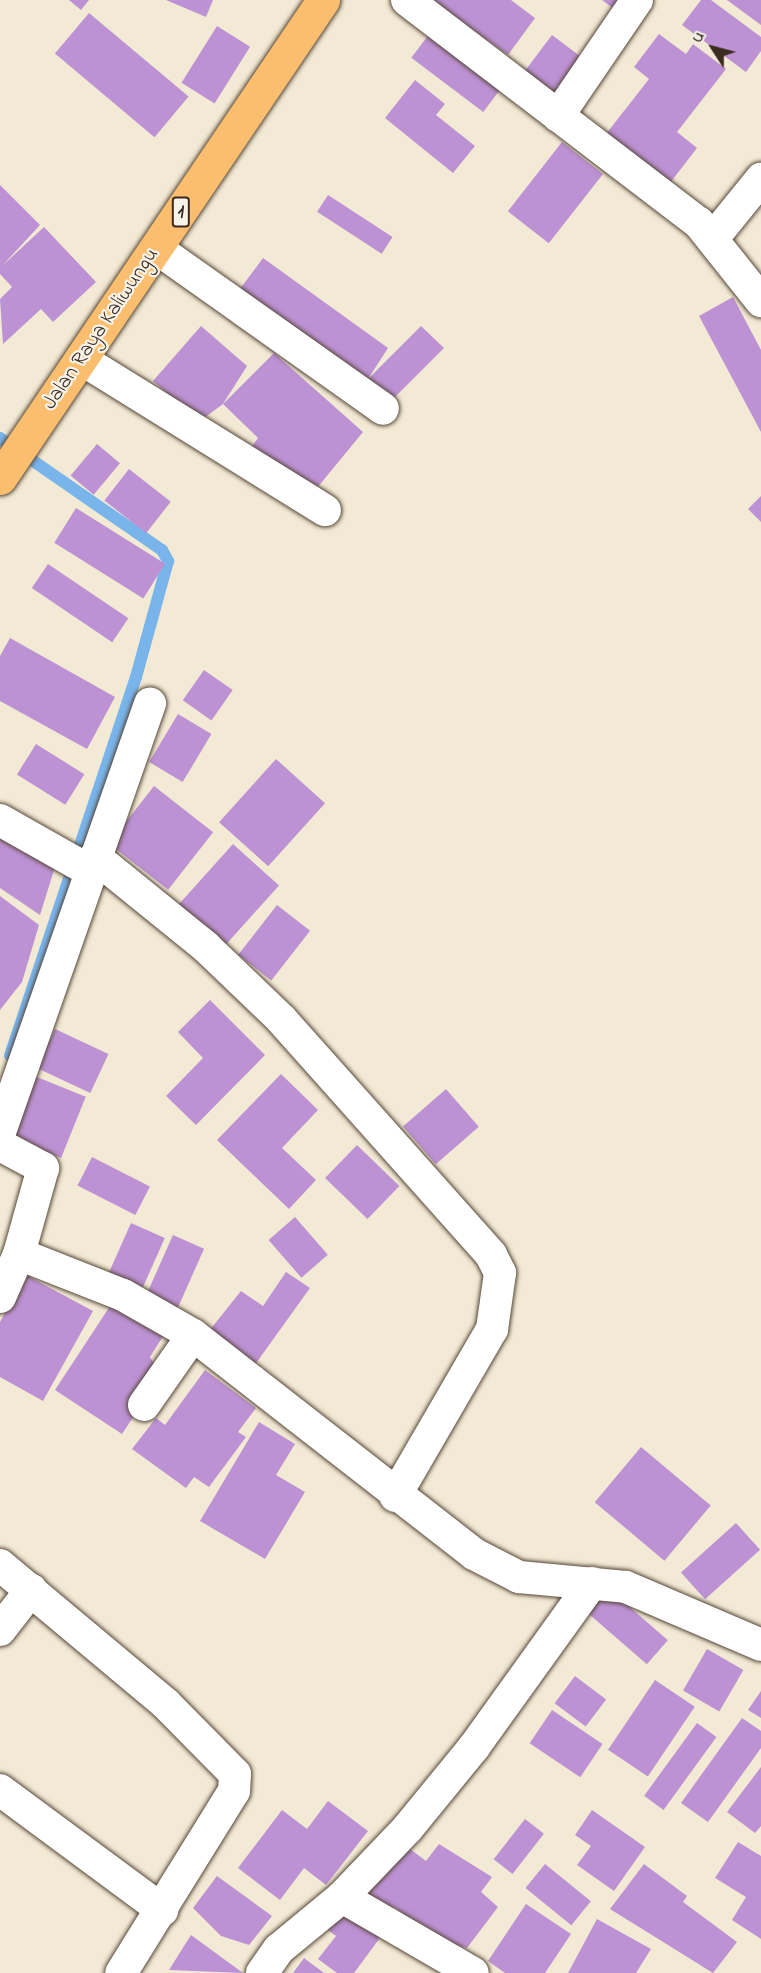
<!DOCTYPE html>
<html>
<head>
<meta charset="utf-8">
<style>
	body { margin:0 }
	#map { position:relative; width:761px; height:1973px; overflow:hidden; background:#f2ead4; font-family:"Indie Flower",sans-serif }
	div>[style] { position:absolute }
	.stream>* { height:12px; margin:-6px; padding:0 6px; transform-origin:6px; border-radius:6px; background:#79b4eb }
	.building>* { inset:0; background:#bd92d4; transform-origin:0 0 }
	.roads { filter:drop-shadow(0 0 2px #564739) drop-shadow(0 0 2px #564739) }
	.street>* { height:32px; margin:-16px; padding:0 16px; transform-origin:16px; border-radius:16px; background:#fff }
	.primary>* { height:33px; margin:-16.5px; padding:0 16.5px; transform-origin:16.5px; border-radius:16.5px; background:#fabe6e }
	span { translate:-50% -50%; white-space:nowrap; text-align:center; line-height:1.15; -webkit-text-stroke:4.5px #f7f3e8; paint-order:stroke }
	.shield-label span { padding:2px 4px; background:#f7f3e8; border:2px solid; border-radius:4px; -webkit-text-stroke-width:0 }
	.shield-label { font-size:20px; color:#3b2a1e; font-weight:700 }
	.street-label { font-size:21px; color:#3b2a1e }
	.north { position:absolute; left:683px; top:18px; width:60px; height:60px; -webkit-text-stroke:4px #f7f3e8; paint-order:stroke; rotate:306deg; font-size:16px; font-weight:700; line-height:24px; text-align:center; color:#3b2a1e }
	.north::after { content:''; display:block; margin:auto; width:21px; height:27px; background:#3b2a1e; clip-path:polygon(50% 0,100% 100%,50% 72%,0 100%) }
</style>
</head>
<body>
<div id="map">
	<div class="stream">
		<div style="left:0;top:438px;width:197px;rotate:34.7deg"></div>
		<div style="left:162px;top:550px;width:13px;rotate:61deg"></div>
		<div style="left:168px;top:561px;width:120px;rotate:105.4deg"></div>
		<div style="left:136px;top:677px;width:399px;rotate:108.4deg"></div>
	</div>
	<div class="building">
		<div style="clip-path:polygon(69px 0,89px 0,81px 10px)"></div>
		<div style="clip-path:polygon(166px 0,213px 0,206px 17px)"></div>
		<div style="clip-path:polygon(432px 0,511px 0,535px 18px,508px 55px)"></div>
		<div style="clip-path:polygon(602px 0,626px 0,618px 12px)"></div>
		<div style="clip-path:polygon(701px 0,711px 0,761px 37px,761px 51px,746px 72px,682px 25px)"></div>
		<div style="clip-path:polygon(727px 0,761px 0,761px 25px)"></div>
		<div style="left:89px;top:13px;width:130px;height:53px;rotate:40deg"></div>
		<div style="left:217px;top:26px;width:39px;height:67px;rotate:32deg"></div>
		<div style="left:430px;top:33px;width:90px;height:31px;rotate:37deg"></div>
		<div style="clip-path:polygon(659px 34px,686px 54px,693px 44px,726px 69px,677px 132px,697px 148px,670px 183px,606px 134px,649px 79px,634px 67px)"></div>
		<div style="left:552px;top:35px;width:44px;height:47px;rotate:37deg"></div>
		<div style="clip-path:polygon(415px 80px,445px 104px,436px 115px,475px 146px,453px 173px,385px 118px)"></div>
		<div style="left:562px;top:142px;width:52px;height:88px;rotate:38deg"></div>
		<div style="clip-path:polygon(0 185px,40px 225px,2px 266px,44px 227px,96px 282px,53px 322px,41px 309px,3px 344px,0 299px,12px 287px,0 274px)"></div>
		<div style="left:328px;top:195px;width:77px;height:20px;rotate:33deg"></div>
		<div style="clip-path:polygon(263px 258px,388px 348px,368px 379px,421px 326px,444px 348px,390px 402px,240px 289px)"></div>
		<div style="clip-path:polygon(733px 297px,761px 350px,761px 432px,699px 316px)"></div>
		<div style="clip-path:polygon(201px 326px,247px 366px,223px 404px,200px 421px,153px 381px)"></div>
		<div style="clip-path:polygon(274px 353px,363px 432px,312px 494px,249px 450px,258px 438px,223px 404px)"></div>
		<div style="left:97px;top:444px;width:30px;height:41px;rotate:40deg"></div>
		<div style="left:129px;top:469px;width:53px;height:40px;rotate:38deg"></div>
		<div style="clip-path:polygon(761px 496px,761px 522px,748px 509px)"></div>
		<div style="left:76px;top:508px;width:105px;height:41px;rotate:32deg"></div>
		<div style="left:48px;top:564px;width:97px;height:29px;rotate:34deg"></div>
		<div style="clip-path:polygon(10px 638px,115px 697px,87px 749px,0 701px,0 656px)"></div>
		<div style="left:204px;top:670px;width:35px;height:37px;rotate:35deg"></div>
		<div style="left:178px;top:714px;width:39px;height:56px;rotate:31deg"></div>
		<div style="left:36px;top:744px;width:57px;height:36px;rotate:32deg"></div>
		<div style="left:276px;top:759px;width:66px;height:85px;rotate:42deg"></div>
		<div style="left:154px;top:786px;width:75px;height:73px;rotate:38deg"></div>
		<div style="clip-path:polygon(0 830px,55px 867px,40px 915px,0 888px)"></div>
		<div style="left:233px;top:844px;width:62px;height:86px;rotate:42deg"></div>
		<div style="clip-path:polygon(0 896px,39px 925px,22px 982px,0 1010px)"></div>
		<div style="left:277px;top:905px;width:42px;height:63px;rotate:38deg"></div>
		<div style="clip-path:polygon(210px 1000px,265px 1055px,196px 1125px,166px 1096px,203px 1058px,178px 1032px)"></div>
		<div style="left:55px;top:1029px;width:59px;height:43px;rotate:25deg"></div>
		<div style="clip-path:polygon(281px 1074px,318px 1110px,282px 1148px,316px 1180px,289px 1209px,217px 1140px)"></div>
		<div style="left:32px;top:1075px;width:58px;height:66px;rotate:22deg"></div>
		<div style="left:446px;top:1089px;width:50px;height:57px;rotate:49deg"></div>
		<div style="left:357px;top:1145px;width:59px;height:46px;rotate:44deg"></div>
		<div style="left:92px;top:1157px;width:65px;height:32px;rotate:27deg"></div>
		<div style="left:295px;top:1217px;width:50px;height:35px;rotate:49deg"></div>
		<div style="left:131px;top:1223px;width:37px;height:63px;rotate:24deg"></div>
		<div style="left:173px;top:1235px;width:34px;height:70px;rotate:24deg"></div>
		<div style="clip-path:polygon(286px 1272px,310px 1288px,254px 1366px,209px 1331px,241px 1291px,263px 1306px)"></div>
		<div style="clip-path:polygon(26px 1275px,93px 1311px,43px 1401px,0 1377px,0 1322px)"></div>
		<div style="clip-path:polygon(114px 1300px,165px 1333px,150px 1357px,161px 1375px,122px 1434px,55px 1390px)"></div>
		<div style="clip-path:polygon(205px 1370px,256px 1408px,238px 1432px,246px 1437px,209px 1487px,194px 1477px,186px 1488px,132px 1449px,156px 1418px,165px 1425px)"></div>
		<div style="clip-path:polygon(259px 1422px,295px 1444px,276px 1475px,305px 1492px,265px 1559px,200px 1521px)"></div>
		<div style="left:641px;top:1447px;width:91px;height:72px;rotate:40deg"></div>
		<div style="left:736px;top:1523px;width:36px;height:74px;rotate:48deg"></div>
		<div style="left:609px;top:1589px;width:78px;height:32px;rotate:41deg"></div>
		<div style="left:707px;top:1649px;width:42px;height:48px;rotate:30deg"></div>
		<div style="left:575px;top:1676px;width:39px;height:34px;rotate:37deg"></div>
		<div style="left:655px;top:1680px;width:48px;height:84px;rotate:34deg"></div>
		<div style="clip-path:polygon(761px 1691px,761px 1718px,748px 1710px)"></div>
		<div style="left:552px;top:1710px;width:61px;height:40px;rotate:34deg"></div>
		<div style="clip-path:polygon(742px 1718px,761px 1731px,761px 1748px,708px 1822px,681px 1803px)"></div>
		<div style="left:697px;top:1723px;width:24px;height:90px;rotate:36deg"></div>
		<div style="clip-path:polygon(761px 1767px,761px 1826px,755px 1833px,727px 1812px)"></div>
		<div style="clip-path:polygon(328px 1801px,368px 1831px,326px 1885px,304px 1868px,280px 1900px,238px 1868px,282px 1810px,307px 1829px)"></div>
		<div style="clip-path:polygon(592px 1810px,645px 1847px,614px 1891px,577px 1865px,591px 1846px,575px 1835px)"></div>
		<div style="left:525px;top:1819px;width:24px;height:51px;rotate:38deg"></div>
		<div style="clip-path:polygon(738px 1842px,761px 1856px,761px 1939px,732px 1920px,746px 1897px,715px 1878px)"></div>
		<div style="clip-path:polygon(402px 1843px,426px 1861px,439px 1844px,492px 1877px,481px 1892px,498px 1907px,467px 1948px,439px 1940px,394px 1907px,387px 1916px,362px 1897px)"></div>
		<div style="left:545px;top:1864px;width:59px;height:31px;rotate:39deg"></div>
		<div style="clip-path:polygon(644px 1864px,687px 1896px,683px 1902px,737px 1942px,713px 1973px,610px 1909px)"></div>
		<div style="clip-path:polygon(217px 1876px,272px 1916px,249px 1945px,221px 1936px,193px 1908px)"></div>
		<div style="clip-path:polygon(345px 1901px,385px 1931px,354px 1973px,337px 1973px,318px 1959px,336px 1936px,325px 1928px)"></div>
		<div style="clip-path:polygon(526px 1904px,571px 1934px,545px 1973px,505px 1973px,488px 1961px)"></div>
		<div style="clip-path:polygon(597px 1919px,651px 1949px,636px 1973px,568px 1973px)"></div>
		<div style="clip-path:polygon(191px 1935px,243px 1973px,169px 1970px)"></div>
		<div style="clip-path:polygon(304px 1958px,324px 1973px,293px 1973px)"></div>
	</div>
	<div class="roads">
		<div class="street">
			<div style="left:407px;top:0;width:367px;rotate:37.4deg"></div>
			<div style="left:699px;top:223px;width:100px;rotate:51.5deg"></div>
			<div style="left:558px;top:116px;width:140px;rotate:-55.7deg"></div>
			<div style="left:714px;top:237px;width:75px;rotate:-51deg"></div>
			<div style="left:156px;top:248px;width:278px;rotate:35.3deg"></div>
			<div style="left:81px;top:359px;width:287px;rotate:31.8deg"></div>
			<div style="left:0;top:820px;width:106px;rotate:29.5deg"></div>
			<div style="left:95px;top:857px;width:143px;rotate:39deg"></div>
			<div style="left:206px;top:947px;width:104px;rotate:43.8deg"></div>
			<div style="left:281px;top:1019px;width:316px;rotate:48.3deg"></div>
			<div style="left:491px;top:1255px;width:20px;rotate:63deg"></div>
			<div style="left:500px;top:1273px;width:57px;rotate:98.1deg"></div>
			<div style="left:492px;top:1329px;width:193px;rotate:120.1deg"></div>
			<div style="left:0;top:1132px;width:454px;rotate:-70.7deg"></div>
			<div style="left:0;top:1145px;width:49px;rotate:28.1deg"></div>
			<div style="left:43px;top:1168px;width:89px;rotate:105.6deg"></div>
			<div style="left:19px;top:1254px;width:47px;rotate:113.8deg"></div>
			<div style="left:19px;top:1254px;width:112px;rotate:21.5deg"></div>
			<div style="left:123px;top:1295px;width:81px;rotate:29.7deg"></div>
			<div style="left:144px;top:1405px;width:85px;rotate:-55deg"></div>
			<div style="left:193px;top:1335px;width:356px;rotate:37.9deg"></div>
			<div style="left:474px;top:1554px;width:51px;rotate:27.1deg"></div>
			<div style="left:519px;top:1577px;width:107px;rotate:5.3deg"></div>
			<div style="left:626px;top:1587px;width:147px;rotate:23.2deg"></div>
			<div style="left:0;top:1565px;width:217px;rotate:39.9deg"></div>
			<div style="left:166px;top:1704px;width:98px;rotate:45.4deg"></div>
			<div style="left:235px;top:1774px;width:17px;rotate:93deg"></div>
			<div style="left:234px;top:1791px;width:214px;rotate:121.8deg"></div>
			<div style="left:0;top:1630px;width:51px;rotate:-52.2deg"></div>
			<div style="left:0;top:1790px;width:202px;rotate:36.5deg"></div>
			<div style="left:342px;top:1897px;width:151px;rotate:30.1deg"></div>
			<div style="left:262px;top:1973px;width:29px;rotate:-55deg"></div>
			<div style="left:279px;top:1949px;width:82px;rotate:-39.5deg"></div>
			<div style="left:342px;top:1897px;width:94px;rotate:-46.3deg"></div>
			<div style="left:407px;top:1829px;width:106px;rotate:-50.7deg"></div>
			<div style="left:474px;top:1747px;width:202px;rotate:-54.3deg"></div>
		</div>
		<div class="primary">
			<div style="left:0;top:478px;width:577px;rotate:-55.95deg"></div>
		</div>
	</div>
	<div class="shield-label">
		<span style="left:181px;top:212px">1</span>
	</div>
	<div class="street-label">
		<span style="left:101px;top:329px;rotate:-56deg">Jalan Raya Kaliwungu</span>
	</div>
	<div class="north">U</div>
</div>
</body>
</html>
